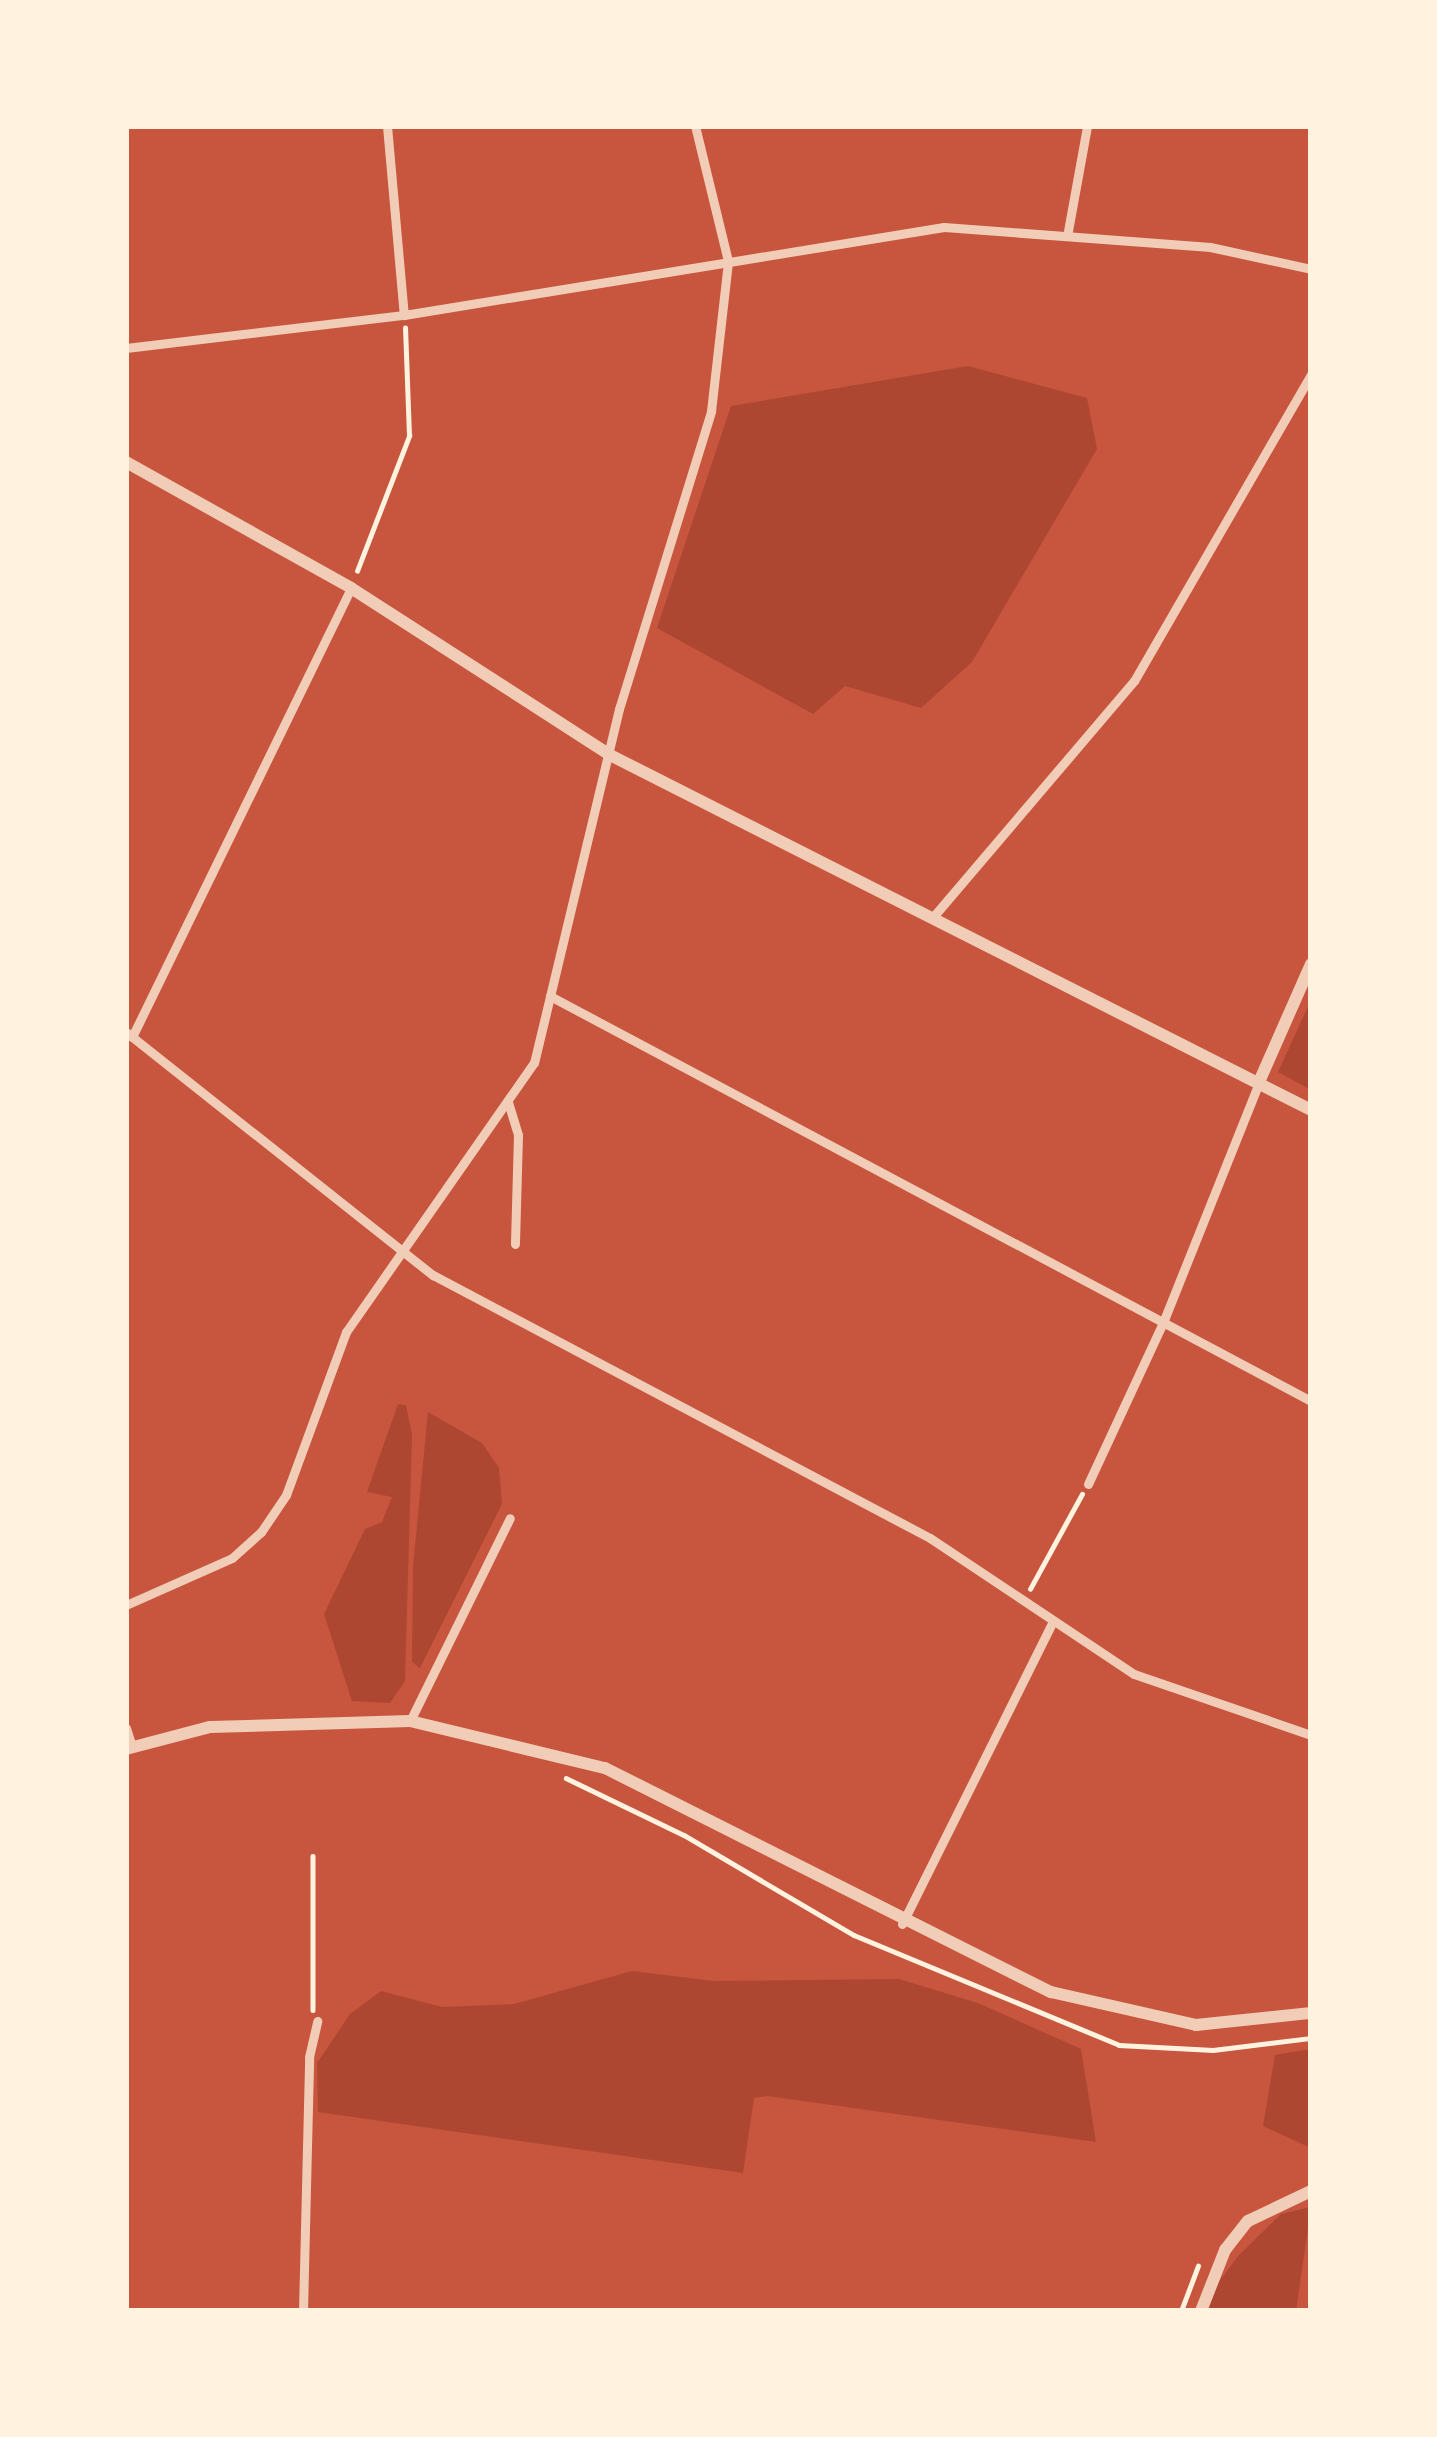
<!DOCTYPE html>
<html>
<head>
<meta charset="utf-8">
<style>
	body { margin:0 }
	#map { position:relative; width:1437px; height:2437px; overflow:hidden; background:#c8553d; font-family:Rubik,sans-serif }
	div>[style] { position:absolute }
	.green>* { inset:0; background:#ae4732 }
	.path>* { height:4.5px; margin:-2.25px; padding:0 2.25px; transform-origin:2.25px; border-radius:2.25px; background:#fff3e0 }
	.minor>* { height:9px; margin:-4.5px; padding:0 4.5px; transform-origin:4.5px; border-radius:4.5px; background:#f1ccb7 }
	.tertiary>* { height:12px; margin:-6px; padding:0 6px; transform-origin:6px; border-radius:6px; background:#f1ccb7 }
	span { translate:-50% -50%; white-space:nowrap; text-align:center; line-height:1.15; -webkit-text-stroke:9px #fff3e0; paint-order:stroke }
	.frame { position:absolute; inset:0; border:129px solid #fff3e0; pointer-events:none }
</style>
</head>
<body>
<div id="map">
	<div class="green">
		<div style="clip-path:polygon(968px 366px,1087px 398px,1097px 449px,972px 662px,921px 708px,845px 686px,813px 714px,657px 628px,731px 406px)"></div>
		<div style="clip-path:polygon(1311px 1000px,1311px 1090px,1278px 1072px)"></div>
		<div style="clip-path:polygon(398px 1404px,406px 1405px,412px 1435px,405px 1681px,390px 1703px,352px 1701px,324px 1614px,365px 1529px,382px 1522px,392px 1497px,367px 1492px)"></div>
		<div style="clip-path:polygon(428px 1412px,482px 1443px,499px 1468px,502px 1504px,420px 1668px,412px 1662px,413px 1567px)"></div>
		<div style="clip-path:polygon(632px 1971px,714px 1981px,899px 1979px,978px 2003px,1081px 2049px,1096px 2142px,767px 2096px,754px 2098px,743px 2173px,318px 2112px,317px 2063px,350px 2014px,381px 1991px,442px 2007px,514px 2004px)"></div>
		<div style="clip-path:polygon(1311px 2049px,1311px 2148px,1263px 2126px,1275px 2055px)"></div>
		<div style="clip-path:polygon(1311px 2207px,1296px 2311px,1208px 2311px,1213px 2290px,1238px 2256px,1281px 2214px)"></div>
	</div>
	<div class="path">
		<div style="left:357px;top:571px;width:145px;rotate:-68.9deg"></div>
		<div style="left:409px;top:436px;width:108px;rotate:-92.1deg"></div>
		<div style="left:1030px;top:1589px;width:108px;rotate:-61.3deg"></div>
		<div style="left:566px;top:1778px;width:131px;rotate:25.8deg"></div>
		<div style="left:684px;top:1835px;width:197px;rotate:30.5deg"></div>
		<div style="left:854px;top:1935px;width:287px;rotate:22.5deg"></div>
		<div style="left:1119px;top:2045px;width:94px;rotate:3deg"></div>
		<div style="left:1213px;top:2050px;width:99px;rotate:-7deg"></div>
		<div style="left:313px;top:1856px;width:154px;rotate:90deg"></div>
		<div style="left:1181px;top:2311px;width:48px;rotate:-69.3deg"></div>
	</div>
	<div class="minor">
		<div style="left:387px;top:126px;width:190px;rotate:84.9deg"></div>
		<div style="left:1068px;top:231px;width:107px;rotate:-79.7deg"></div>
		<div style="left:126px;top:348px;width:280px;rotate:-6.8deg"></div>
		<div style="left:404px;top:315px;width:547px;rotate:-9.26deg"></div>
		<div style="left:944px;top:227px;width:267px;rotate:4.3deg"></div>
		<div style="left:1210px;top:247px;width:103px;rotate:12.3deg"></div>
		<div style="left:933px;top:917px;width:310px;rotate:-49.6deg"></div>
		<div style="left:1134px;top:681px;width:354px;rotate:-60deg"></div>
		<div style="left:550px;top:996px;width:862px;rotate:28.02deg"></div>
		<div style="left:126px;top:1032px;width:392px;rotate:38.4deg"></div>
		<div style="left:433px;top:1275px;width:562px;rotate:27.89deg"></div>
		<div style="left:930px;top:1538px;width:245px;rotate:33.7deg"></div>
		<div style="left:1134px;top:1674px;width:187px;rotate:19deg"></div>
		<div style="left:132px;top:1037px;width:500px;rotate:-64deg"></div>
		<div style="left:508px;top:1102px;width:34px;rotate:73deg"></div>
		<div style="left:518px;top:1135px;width:109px;rotate:91.6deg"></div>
		<div style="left:1088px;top:1484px;width:181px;rotate:-65.1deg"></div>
		<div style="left:1164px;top:1320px;width:256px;rotate:-68.2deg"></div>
		<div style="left:126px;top:1605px;width:116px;rotate:-23.9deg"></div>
		<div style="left:232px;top:1558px;width:39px;rotate:-42deg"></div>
		<div style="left:261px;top:1532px;width:45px;rotate:-56deg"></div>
		<div style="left:286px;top:1495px;width:174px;rotate:-69.8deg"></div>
		<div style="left:346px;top:1332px;width:328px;rotate:-55.1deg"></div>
		<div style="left:534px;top:1063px;width:364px;rotate:-76.5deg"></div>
		<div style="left:619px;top:709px;width:312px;rotate:-72.8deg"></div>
		<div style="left:711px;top:411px;width:151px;rotate:-83.5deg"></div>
		<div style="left:728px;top:261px;width:139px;rotate:-103.7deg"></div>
		<div style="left:410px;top:1721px;width:226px;rotate:-63.8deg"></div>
		<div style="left:126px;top:1728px;width:20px;rotate:72deg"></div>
		<div style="left:902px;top:1924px;width:336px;rotate:-63.5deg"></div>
		<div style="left:303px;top:2311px;width:254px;rotate:-88.6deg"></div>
		<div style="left:309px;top:2057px;width:37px;rotate:-77deg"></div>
	</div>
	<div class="tertiary">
		<div style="left:126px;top:462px;width:258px;rotate:29.2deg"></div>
		<div style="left:351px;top:588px;width:310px;rotate:32.8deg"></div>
		<div style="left:612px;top:756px;width:784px;rotate:26.86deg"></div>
		<div style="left:1259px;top:1082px;width:129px;rotate:-66.2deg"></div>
		<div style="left:126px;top:1749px;width:87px;rotate:-14.7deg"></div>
		<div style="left:210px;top:1727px;width:200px;rotate:-1.7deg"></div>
		<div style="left:410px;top:1721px;width:201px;rotate:13.6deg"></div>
		<div style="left:605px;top:1768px;width:499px;rotate:26.7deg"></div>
		<div style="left:1051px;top:1992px;width:149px;rotate:12.8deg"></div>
		<div style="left:1196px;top:2025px;width:116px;rotate:-6deg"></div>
		<div style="left:1201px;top:2311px;width:66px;rotate:-68.5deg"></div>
		<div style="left:1225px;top:2250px;width:37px;rotate:-52deg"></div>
		<div style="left:1248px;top:2221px;width:70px;rotate:-25.5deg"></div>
	</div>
	<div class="frame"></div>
</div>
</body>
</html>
